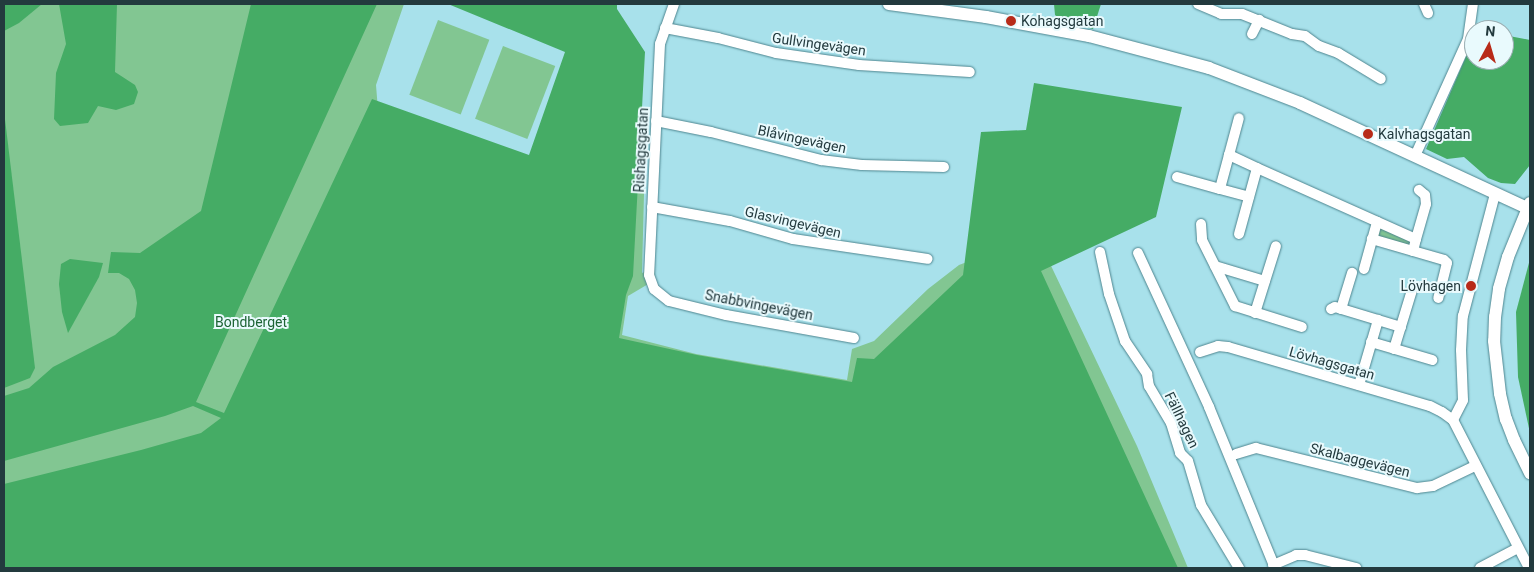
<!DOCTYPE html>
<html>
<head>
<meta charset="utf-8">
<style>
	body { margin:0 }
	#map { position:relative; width:1534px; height:572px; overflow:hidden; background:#a8e1eb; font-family:Roboto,sans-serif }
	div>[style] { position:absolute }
	.green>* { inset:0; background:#82c692; transform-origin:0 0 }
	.forest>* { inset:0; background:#45ac65 }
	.roads { filter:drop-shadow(0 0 1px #4e858f) drop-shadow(0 0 1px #4e858f) }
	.minor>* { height:10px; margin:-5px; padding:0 5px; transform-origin:5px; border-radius:5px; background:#fff }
	.tertiary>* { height:12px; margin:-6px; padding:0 6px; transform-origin:6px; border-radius:6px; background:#fff }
	.dots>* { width:14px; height:14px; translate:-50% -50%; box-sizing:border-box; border:2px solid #e9fafd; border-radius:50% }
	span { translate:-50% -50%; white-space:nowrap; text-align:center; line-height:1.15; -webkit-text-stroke:4px #e9fafd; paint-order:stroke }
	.poi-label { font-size:14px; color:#233a3e }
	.left { translate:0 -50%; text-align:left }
	.right { translate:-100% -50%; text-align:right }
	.street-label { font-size:14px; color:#233a3e }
	.park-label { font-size:14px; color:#1d6435 }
	.frame { position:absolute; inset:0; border:5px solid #233a3e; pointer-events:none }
	.north { position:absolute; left:1464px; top:20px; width:50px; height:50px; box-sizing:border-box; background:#e9fafd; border:1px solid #9aadb1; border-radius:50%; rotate:6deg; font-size:14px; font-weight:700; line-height:20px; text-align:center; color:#233a3e }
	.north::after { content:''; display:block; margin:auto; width:18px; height:22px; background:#b82b19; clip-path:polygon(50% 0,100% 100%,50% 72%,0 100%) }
</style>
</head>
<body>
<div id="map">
	<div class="green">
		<div style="clip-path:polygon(4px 4px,404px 4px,376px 85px,378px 110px,539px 184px,583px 90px,646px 117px,642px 273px,654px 268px,655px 280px,628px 296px,622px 335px,696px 354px,847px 380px,852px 349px,874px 341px,928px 289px,959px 265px,1009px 246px,1043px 249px,1137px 446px,1188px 568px,4px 568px)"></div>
		<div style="left:438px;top:20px;width:55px;height:80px;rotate:21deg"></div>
		<div style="left:503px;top:46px;width:56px;height:78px;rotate:21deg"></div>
		<div style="clip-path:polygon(1380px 227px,1412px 240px,1412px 247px,1378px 238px,1378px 228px)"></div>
	</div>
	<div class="forest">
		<div style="clip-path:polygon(4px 4px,42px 4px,19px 23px,4px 31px)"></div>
		<div style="clip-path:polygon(59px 4px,117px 4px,115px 72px,135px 85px,138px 92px,134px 104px,116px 110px,98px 106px,88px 123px,60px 126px,54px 119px,56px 73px,66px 44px)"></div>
		<div style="clip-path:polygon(251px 4px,377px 4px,196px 402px,224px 413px,372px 99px,529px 155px,565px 52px,448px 4px,617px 4px,617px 9px,645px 52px,633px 276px,626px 295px,619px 338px,697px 355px,852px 382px,857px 358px,874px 359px,963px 275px,981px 132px,1026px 130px,1034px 83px,1182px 107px,1156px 217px,1041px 271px,1178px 568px,4px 568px,4px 484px,141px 450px,201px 433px,221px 418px,193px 406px,165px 416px,4px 461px,4px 396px,29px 388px,53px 367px,115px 335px,135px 317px,137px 303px,135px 290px,129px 279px,119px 273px,108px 273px,111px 252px,140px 253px,201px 211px)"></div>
		<div style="clip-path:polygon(1054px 4px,1101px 4px,1093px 29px,1063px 21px,1055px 15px)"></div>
		<div style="clip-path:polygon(1504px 35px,1530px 40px,1530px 165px,1515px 184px,1501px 183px,1488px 178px,1464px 157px,1447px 159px,1426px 149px,1474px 38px,1474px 60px,1504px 60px)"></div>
		<div style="clip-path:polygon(4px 111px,35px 368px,30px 378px,4px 388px)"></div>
		<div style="clip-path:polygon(70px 259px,103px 263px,99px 277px,68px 333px,62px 312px,59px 284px,61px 264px)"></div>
		<div style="clip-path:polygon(1530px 259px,1530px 433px,1518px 377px,1516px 312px)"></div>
	</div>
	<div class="roads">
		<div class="minor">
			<div style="left:674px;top:4px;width:42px;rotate:109.3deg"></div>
			<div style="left:660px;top:44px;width:231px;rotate:92.7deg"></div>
			<div style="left:649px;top:275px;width:15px;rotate:70deg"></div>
			<div style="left:654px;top:289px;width:19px;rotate:39deg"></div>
			<div style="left:669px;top:301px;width:59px;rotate:13.8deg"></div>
			<div style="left:726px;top:315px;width:130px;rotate:10.2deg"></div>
			<div style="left:1198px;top:4px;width:25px;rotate:23deg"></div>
			<div style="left:1221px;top:14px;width:21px"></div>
			<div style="left:1242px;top:14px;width:54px;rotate:21.8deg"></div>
			<div style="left:1292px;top:34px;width:13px;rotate:9deg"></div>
			<div style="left:1305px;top:36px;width:17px;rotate:36deg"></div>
			<div style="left:1319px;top:46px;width:20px;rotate:20deg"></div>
			<div style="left:1338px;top:53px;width:50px;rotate:31.2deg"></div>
			<div style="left:1424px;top:4px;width:10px;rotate:66deg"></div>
			<div style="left:665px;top:28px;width:54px;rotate:10.7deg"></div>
			<div style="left:718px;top:38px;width:60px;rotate:14.5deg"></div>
			<div style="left:776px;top:53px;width:84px;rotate:8.2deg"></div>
			<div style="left:859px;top:65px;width:111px;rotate:3.6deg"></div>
			<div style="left:1252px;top:34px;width:16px;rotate:-63deg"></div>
			<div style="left:656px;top:121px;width:56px;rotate:11.3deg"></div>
			<div style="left:711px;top:132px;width:114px;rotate:14.3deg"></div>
			<div style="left:821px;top:160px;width:41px;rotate:7deg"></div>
			<div style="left:862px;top:165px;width:82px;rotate:1.4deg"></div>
			<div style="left:1229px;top:155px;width:38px;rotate:-75deg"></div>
			<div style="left:1415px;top:156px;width:128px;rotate:-65.6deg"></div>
			<div style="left:1468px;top:39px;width:35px;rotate:-82deg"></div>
			<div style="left:1257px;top:168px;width:174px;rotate:24.1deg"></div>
			<div style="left:1416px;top:239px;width:12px;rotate:104deg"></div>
			<div style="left:1413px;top:251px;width:43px;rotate:-163.7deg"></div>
			<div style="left:1177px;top:177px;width:45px;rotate:15.6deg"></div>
			<div style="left:652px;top:207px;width:79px;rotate:10.2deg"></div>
			<div style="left:730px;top:221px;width:66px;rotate:15.9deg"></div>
			<div style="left:793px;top:239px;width:136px;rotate:8.4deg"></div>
			<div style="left:1201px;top:224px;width:16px;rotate:86deg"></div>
			<div style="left:1202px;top:240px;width:74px;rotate:63.4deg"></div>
			<div style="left:1235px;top:306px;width:70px;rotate:17.4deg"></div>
			<div style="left:1239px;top:234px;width:68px;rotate:-74.7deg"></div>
			<div style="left:1257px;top:168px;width:31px;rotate:-155deg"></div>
			<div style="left:1229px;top:155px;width:35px;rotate:105deg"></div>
			<div style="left:1220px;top:189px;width:30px;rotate:15deg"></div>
			<div style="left:1416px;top:239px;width:36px;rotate:-74deg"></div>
			<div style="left:1426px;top:204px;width:9px;rotate:-96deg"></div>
			<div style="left:1425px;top:195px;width:8px;rotate:-140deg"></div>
			<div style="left:1413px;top:251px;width:32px;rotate:16deg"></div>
			<div style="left:1444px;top:260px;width:4px;rotate:45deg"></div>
			<div style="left:1447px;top:263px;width:36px;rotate:104deg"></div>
			<div style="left:1100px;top:252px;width:43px;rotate:77.9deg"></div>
			<div style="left:1109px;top:294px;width:50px;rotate:71.2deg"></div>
			<div style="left:1125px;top:341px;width:40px;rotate:56deg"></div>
			<div style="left:1147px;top:374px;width:12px;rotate:81deg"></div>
			<div style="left:1149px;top:386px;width:43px;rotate:59.3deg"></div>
			<div style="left:1171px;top:423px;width:31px;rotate:73deg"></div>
			<div style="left:1180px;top:453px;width:11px;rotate:45deg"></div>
			<div style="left:1188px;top:461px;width:46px;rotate:73.5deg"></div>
			<div style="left:1201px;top:505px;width:74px;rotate:58.9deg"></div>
			<div style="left:1138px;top:253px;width:170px;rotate:65.2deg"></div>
			<div style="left:1209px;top:407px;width:174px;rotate:67.7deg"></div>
			<div style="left:1215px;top:266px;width:52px;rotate:16.7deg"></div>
			<div style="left:1364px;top:269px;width:49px;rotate:-74.5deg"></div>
			<div style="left:1331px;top:309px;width:4px;rotate:-27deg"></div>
			<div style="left:1335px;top:307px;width:69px;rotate:16.9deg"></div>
			<div style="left:1341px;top:309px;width:38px;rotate:-73deg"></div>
			<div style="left:1255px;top:313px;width:70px;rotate:-72.6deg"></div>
			<div style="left:1371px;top:342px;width:64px;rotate:16.4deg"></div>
			<div style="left:1394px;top:349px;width:62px;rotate:-73deg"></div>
			<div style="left:1200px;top:352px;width:19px;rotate:-18deg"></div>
			<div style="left:1218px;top:346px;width:10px;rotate:6deg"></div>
			<div style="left:1228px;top:347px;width:210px;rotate:16.3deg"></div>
			<div style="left:1430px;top:406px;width:13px;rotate:27deg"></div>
			<div style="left:1442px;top:412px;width:14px;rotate:36deg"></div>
			<div style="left:1453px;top:420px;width:166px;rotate:62.8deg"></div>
			<div style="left:1359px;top:385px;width:68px;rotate:-73.7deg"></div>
			<div style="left:1453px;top:420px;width:22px;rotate:-63deg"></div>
			<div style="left:1463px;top:400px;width:50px;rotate:-92.3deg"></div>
			<div style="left:1461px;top:350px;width:34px;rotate:-87deg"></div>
			<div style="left:1463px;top:316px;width:126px;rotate:-75.3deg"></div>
			<div style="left:1236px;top:454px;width:21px;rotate:-17deg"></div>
			<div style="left:1256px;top:448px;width:166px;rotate:14deg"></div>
			<div style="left:1417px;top:488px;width:16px;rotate:-7deg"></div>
			<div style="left:1433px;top:486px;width:47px;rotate:-25.5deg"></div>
			<div style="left:1273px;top:565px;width:25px;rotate:-23deg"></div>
			<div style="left:1296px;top:555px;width:9px"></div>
			<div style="left:1305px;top:555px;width:53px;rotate:14.3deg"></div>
			<div style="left:1480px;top:568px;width:43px;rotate:-27.8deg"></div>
		</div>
		<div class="tertiary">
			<div style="left:889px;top:4px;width:98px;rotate:7.6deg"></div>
			<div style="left:986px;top:17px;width:105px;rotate:10.5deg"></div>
			<div style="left:1089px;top:36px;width:124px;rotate:14.9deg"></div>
			<div style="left:1209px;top:68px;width:97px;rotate:21deg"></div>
			<div style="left:1300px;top:103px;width:250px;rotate:24.8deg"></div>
			<div style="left:1530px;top:203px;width:58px;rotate:112.2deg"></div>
			<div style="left:1508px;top:257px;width:33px;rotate:106deg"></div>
			<div style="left:1499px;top:289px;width:28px;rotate:98deg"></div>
			<div style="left:1495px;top:317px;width:24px;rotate:92deg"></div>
			<div style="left:1494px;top:341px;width:53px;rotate:83.5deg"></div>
			<div style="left:1500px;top:394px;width:26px;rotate:77deg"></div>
			<div style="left:1506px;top:419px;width:22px;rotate:69deg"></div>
			<div style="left:1514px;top:440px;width:37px;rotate:64deg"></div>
		</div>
	</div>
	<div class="dots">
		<div style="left:1011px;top:21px;background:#b82b19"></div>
		<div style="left:1368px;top:134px;background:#b82b19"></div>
		<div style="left:1471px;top:286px;background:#b82b19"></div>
	</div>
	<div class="poi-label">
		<span class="left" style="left:1021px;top:21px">Kohagsgatan</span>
		<span class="left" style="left:1378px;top:134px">Kalvhagsgatan</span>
		<span class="right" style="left:1461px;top:286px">Lövhagen</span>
	</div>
	<div class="street-label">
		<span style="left:819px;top:44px;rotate:8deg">Gullvingevägen</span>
		<span style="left:802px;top:139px;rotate:12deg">Blåvingevägen</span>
		<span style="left:641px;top:150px;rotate:-87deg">Rishagsgatan</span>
		<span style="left:793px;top:222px;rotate:13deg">Glasvingevägen</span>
		<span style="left:759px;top:305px;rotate:11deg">Snabbvingevägen</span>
		<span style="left:1332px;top:363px;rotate:16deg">Lövhagsgatan</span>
		<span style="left:1182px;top:420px;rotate:64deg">Fällhagen</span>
		<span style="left:1360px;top:460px;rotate:14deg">Skalbaggevägen</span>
	</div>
	<div class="park-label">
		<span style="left:251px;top:322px">Bondberget</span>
	</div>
	<div class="frame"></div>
	<div class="north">N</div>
</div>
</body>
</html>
